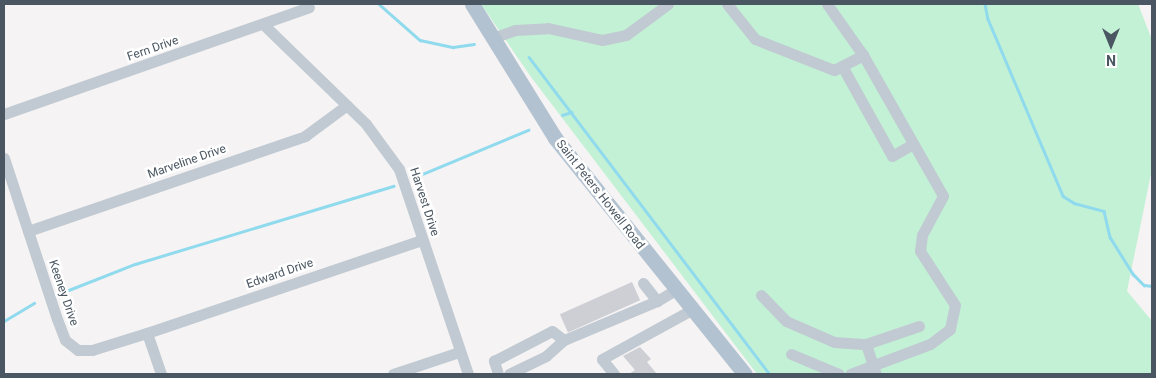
<!DOCTYPE html>
<html>
<head>
<meta charset="utf-8">
<style>
	body { margin:0 }
	#map { position:relative; width:1156px; height:378px; overflow:hidden; background:#f5f3f3; font-family:Roboto,sans-serif }
	div>[style] { position:absolute }
	.green>* { inset:0; background:#c3f1d5 }
	.stream>* { height:2.5px; margin:-1.25px; padding:0 1.25px; transform-origin:1.25px; border-radius:1.25px; background:#90daee }
	.building>* { inset:0; background:#cdcfd5; transform-origin:0 0 }
	.minor>* { height:11px; margin:-5.5px; padding:0 5.5px; transform-origin:5.5px; border-radius:5.5px; background:#c1cad2 }
	.major>* { height:15px; margin:-7.5px; padding:0 7.5px; transform-origin:7.5px; border-radius:7.5px; background:#b3c2d1 }
	span { translate:-50% -50%; white-space:nowrap; text-align:center; line-height:1.15; -webkit-text-stroke:5px #fff; paint-order:stroke }
	.street-label { font-size:12px; color:#4a5661 }
	.frame { position:absolute; inset:0; border:5px solid #4a5661; pointer-events:none }
	.north { position:absolute; left:1086px; top:20px; width:50px; height:50px; -webkit-text-stroke:4px #fff; paint-order:stroke; rotate:180deg; font-size:14px; font-weight:700; line-height:20px; text-align:center; color:#4a5661 }
	.north::after { content:''; display:block; margin:auto; width:18px; height:22px; background:#4a5661; clip-path:polygon(50% 0,100% 100%,50% 72%,0 100%) }
</style>
</head>
<body>
<div id="map">
	<div class="green">
		<div style="clip-path:polygon(481px 4px,1138px 4px,1152px 40px,1152px 169px,1127px 291px,1152px 321px,1152px 374px,757px 374px,531px 77px)"></div>
	</div>
	<div class="stream">
		<div style="left:379px;top:4px;width:55px;rotate:41.3deg"></div>
		<div style="left:420px;top:40px;width:34px;rotate:12deg"></div>
		<div style="left:453px;top:47px;width:21px;rotate:-8deg"></div>
		<div style="left:985px;top:4px;width:15px;rotate:79deg"></div>
		<div style="left:988px;top:19px;width:192px;rotate:67deg"></div>
		<div style="left:1063px;top:196px;width:13px;rotate:32deg"></div>
		<div style="left:1074px;top:203px;width:31px;rotate:15deg"></div>
		<div style="left:1104px;top:211px;width:27px;rotate:77deg"></div>
		<div style="left:1110px;top:237px;width:44px;rotate:58.1deg"></div>
		<div style="left:1133px;top:274px;width:16px;rotate:45deg"></div>
		<div style="left:1144px;top:285px;width:8px;rotate:7deg"></div>
		<div style="left:529px;top:57px;width:398px;rotate:52.8deg"></div>
		<div style="left:562px;top:115px;width:10px;rotate:-17deg"></div>
		<div style="left:413px;top:178px;width:125px;rotate:-22.7deg"></div>
		<div style="left:61px;top:293px;width:79px;rotate:-21.4deg"></div>
		<div style="left:135px;top:264px;width:270px;rotate:-16.8deg"></div>
		<div style="left:4px;top:321px;width:35px;rotate:-31deg"></div>
	</div>
	<div class="building">
		<div style="left:632px;top:282px;width:20px;height:79px;rotate:66deg"></div>
		<div style="clip-path:polygon(640px 347px,651px 359px,647px 362px,657px 374px,629px 374px,635px 370px,623px 356px)"></div>
	</div>
	<div class="minor">
		<div style="left:727px;top:4px;width:45px;rotate:51.3deg"></div>
		<div style="left:755px;top:39px;width:85px;rotate:21.4deg"></div>
		<div style="left:834px;top:70px;width:33px;rotate:-27deg"></div>
		<div style="left:863px;top:55px;width:162px;rotate:60.4deg"></div>
		<div style="left:943px;top:196px;width:44px;rotate:118.3deg"></div>
		<div style="left:922px;top:235px;width:16px;rotate:97deg"></div>
		<div style="left:920px;top:251px;width:64px;rotate:57.1deg"></div>
		<div style="left:955px;top:305px;width:25px;rotate:102deg"></div>
		<div style="left:950px;top:329px;width:25px;rotate:143deg"></div>
		<div style="left:930px;top:344px;width:85px;rotate:159.4deg"></div>
		<div style="left:827px;top:4px;width:62px;rotate:54.8deg"></div>
		<div style="left:265px;top:26px;width:141px;rotate:44.1deg"></div>
		<div style="left:366px;top:124px;width:56px;rotate:53.7deg"></div>
		<div style="left:399px;top:169px;width:216px;rotate:71.4deg"></div>
		<div style="left:492px;top:38px;width:24px;rotate:-19deg"></div>
		<div style="left:515px;top:30px;width:33px;rotate:-3deg"></div>
		<div style="left:548px;top:28px;width:55px;rotate:12.5deg"></div>
		<div style="left:602px;top:40px;width:25px;rotate:-12deg"></div>
		<div style="left:626px;top:35px;width:52px;rotate:-36.4deg"></div>
		<div style="left:842px;top:66px;width:103px;rotate:60.9deg"></div>
		<div style="left:892px;top:156px;width:24px;rotate:-30deg"></div>
		<div style="left:4px;top:114px;width:323px;rotate:-19.3deg"></div>
		<div style="left:4px;top:158px;width:169px;rotate:71.8deg"></div>
		<div style="left:57px;top:319px;width:22px;rotate:69deg"></div>
		<div style="left:65px;top:340px;width:16px;rotate:38deg"></div>
		<div style="left:78px;top:350px;width:14px"></div>
		<div style="left:92px;top:350px;width:58px;rotate:-17.2deg"></div>
		<div style="left:147px;top:333px;width:290px;rotate:-18.7deg"></div>
		<div style="left:28px;top:231px;width:293px;rotate:-18.9deg"></div>
		<div style="left:305px;top:136px;width:52px;rotate:-36.4deg"></div>
		<div style="left:643px;top:283px;width:23px;rotate:52deg"></div>
		<div style="left:657px;top:301px;width:21px;rotate:-31deg"></div>
		<div style="left:761px;top:295px;width:36px;rotate:46deg"></div>
		<div style="left:786px;top:321px;width:52px;rotate:23.6deg"></div>
		<div style="left:834px;top:342px;width:32px;rotate:4deg"></div>
		<div style="left:866px;top:344px;width:56px;rotate:-18.8deg"></div>
		<div style="left:147px;top:333px;width:43px;rotate:71.1deg"></div>
		<div style="left:866px;top:344px;width:32px;rotate:72deg"></div>
		<div style="left:791px;top:354px;width:52px;rotate:22.6deg"></div>
		<div style="left:393px;top:374px;width:70px;rotate:-18.4deg"></div>
		<div style="left:498px;top:374px;width:14px;rotate:-107deg"></div>
		<div style="left:494px;top:361px;width:65px;rotate:-27.3deg"></div>
		<div style="left:552px;top:331px;width:15px;rotate:37deg"></div>
		<div style="left:509px;top:374px;width:41px;rotate:-25.9deg"></div>
		<div style="left:546px;top:356px;width:24px;rotate:-42deg"></div>
		<div style="left:564px;top:340px;width:101px;rotate:-22.8deg"></div>
		<div style="left:614px;top:374px;width:19px;rotate:-129deg"></div>
		<div style="left:602px;top:359px;width:102px;rotate:-28.8deg"></div>
	</div>
	<div class="major">
		<div style="left:472px;top:4px;width:158px;rotate:58.2deg"></div>
		<div style="left:555px;top:138px;width:303px;rotate:51.2deg"></div>
	</div>
	<div class="street-label">
		<span style="left:153px;top:49px;rotate:-19deg">Fern Drive</span>
		<span style="left:187px;top:162px;rotate:-19deg">Marveline Drive</span>
		<span style="left:600px;top:195px;rotate:52deg">Saint Peters Howell Road</span>
		<span style="left:424px;top:202px;rotate:72deg">Harvest Drive</span>
		<span style="left:280px;top:274px;rotate:-19deg">Edward Drive</span>
		<span style="left:63px;top:293px;rotate:71deg">Keeney Drive</span>
	</div>
	<div class="frame"></div>
	<div class="north">N</div>
</div>
</body>
</html>
